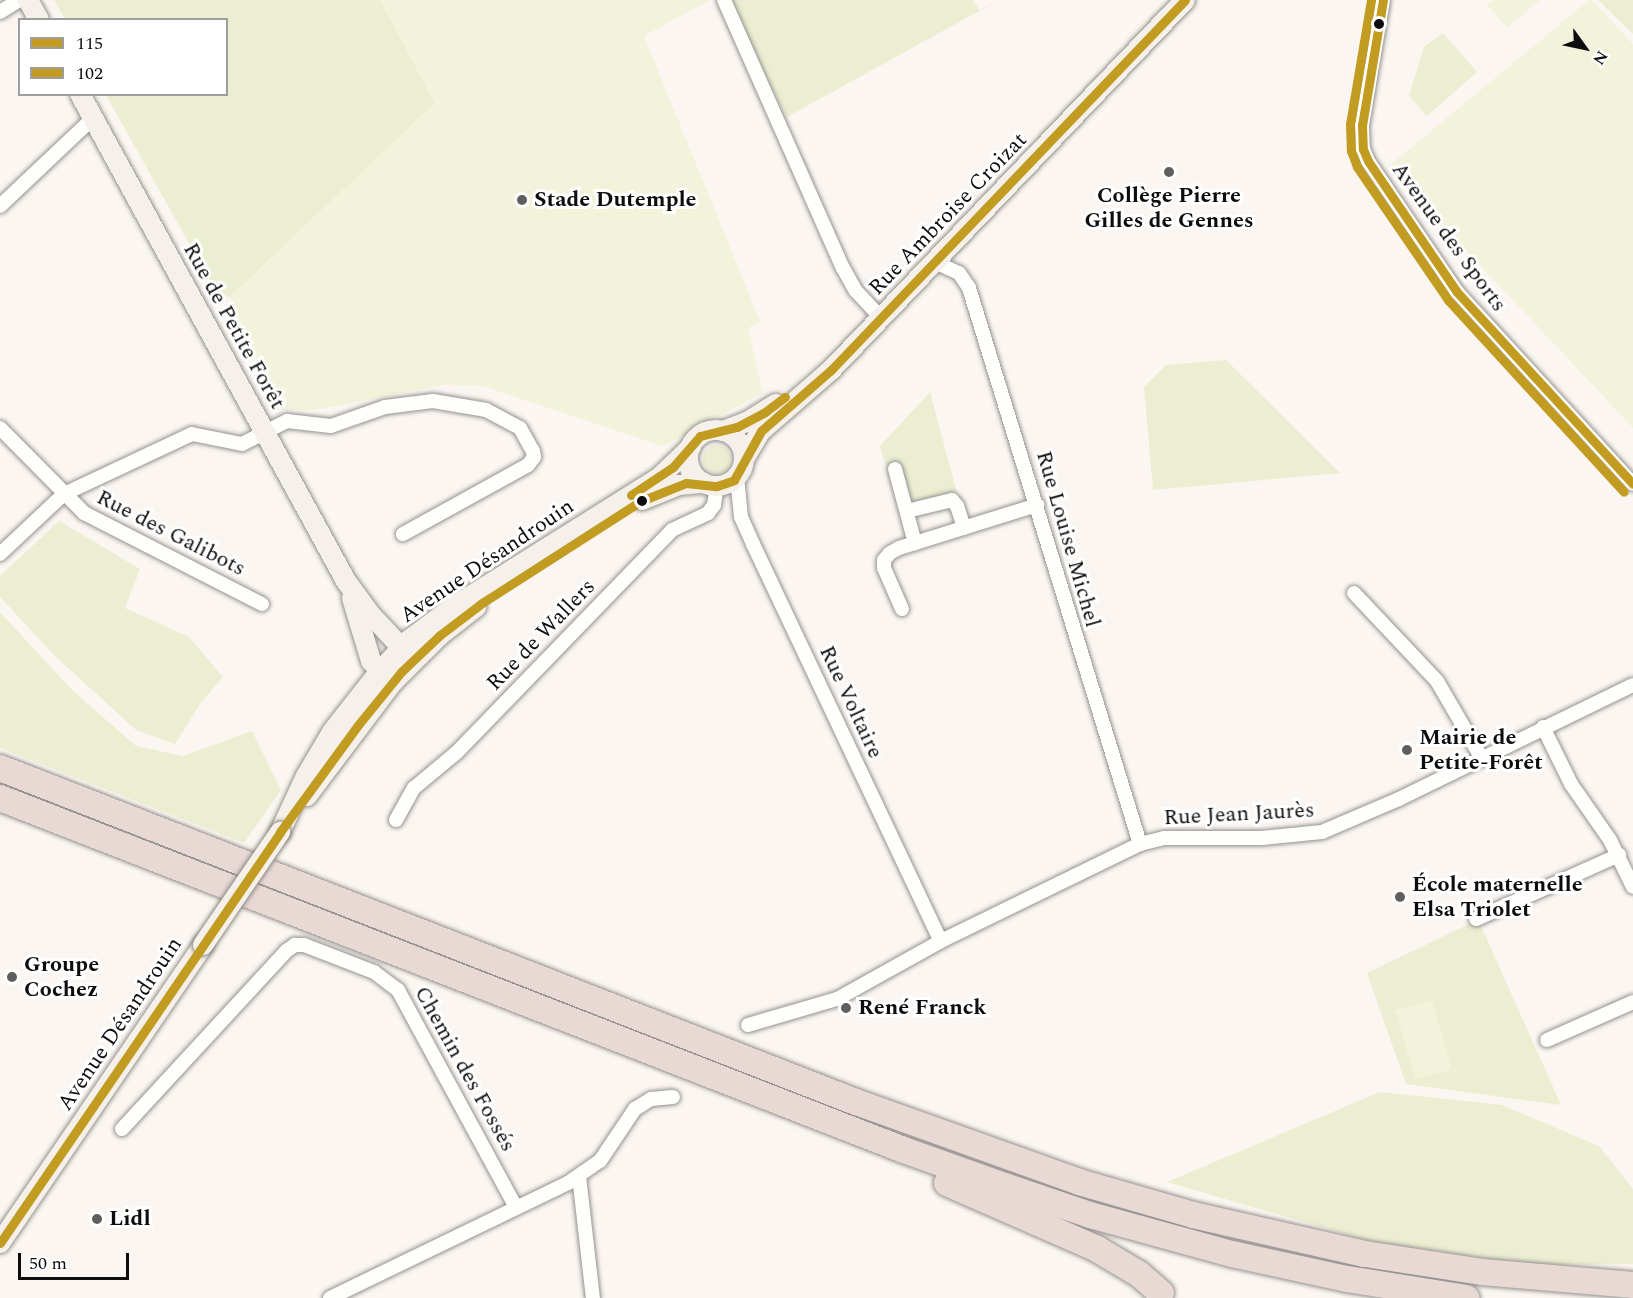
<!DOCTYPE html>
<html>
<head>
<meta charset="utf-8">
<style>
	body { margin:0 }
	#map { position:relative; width:1633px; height:1298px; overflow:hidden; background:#fbf6f1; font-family:Spectral,serif }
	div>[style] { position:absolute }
	.green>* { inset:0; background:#ebeed1 }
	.round { border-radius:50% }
	.pitch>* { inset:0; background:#f3f3db; transform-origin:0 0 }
	.roads { filter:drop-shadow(0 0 2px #949290) drop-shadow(0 0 2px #949290) }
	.street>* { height:14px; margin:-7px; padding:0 7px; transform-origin:7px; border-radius:7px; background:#fefefd }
	.secondary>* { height:20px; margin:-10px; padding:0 10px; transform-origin:10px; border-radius:10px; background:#f5f0e9 }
	.secondary>.ring { margin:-10px; padding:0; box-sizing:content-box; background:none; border:20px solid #f5f0e9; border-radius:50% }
	.highway>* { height:26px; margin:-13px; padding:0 13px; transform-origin:13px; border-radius:13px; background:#e9d9d5 }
	.bridges { filter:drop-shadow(0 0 2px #8b8986) drop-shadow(0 0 2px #8b8986) }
	.secondary-bridge>* { height:20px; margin:-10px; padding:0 10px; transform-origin:10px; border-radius:10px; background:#f5f0e9 }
	.bus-1>* { height:9px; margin:-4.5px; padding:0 4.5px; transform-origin:4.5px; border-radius:4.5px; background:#c29b21 }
	.bus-2>* { height:9px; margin:-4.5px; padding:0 4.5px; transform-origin:4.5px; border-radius:4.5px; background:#c29b21 }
	.dots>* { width:16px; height:16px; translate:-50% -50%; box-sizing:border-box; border:3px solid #fff; border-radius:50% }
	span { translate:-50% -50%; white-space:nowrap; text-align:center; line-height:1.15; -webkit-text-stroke:6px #fff; paint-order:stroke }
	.poi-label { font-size:22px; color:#0d0d0d; font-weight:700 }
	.left { translate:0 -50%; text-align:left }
	.street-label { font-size:22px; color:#0d0d0d }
	.legend { position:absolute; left:18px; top:18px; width:210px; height:78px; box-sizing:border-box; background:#fff; border:2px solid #9e9e9e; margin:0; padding:8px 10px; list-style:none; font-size:18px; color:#0d0d0d }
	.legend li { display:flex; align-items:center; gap:12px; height:30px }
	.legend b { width:30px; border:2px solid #9e9e9e }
	.north { position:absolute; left:1555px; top:18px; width:60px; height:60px; -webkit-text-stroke:4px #fff; paint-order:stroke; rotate:123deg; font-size:16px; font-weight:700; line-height:24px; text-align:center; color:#0d0d0d }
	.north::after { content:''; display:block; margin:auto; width:21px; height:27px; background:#0d0d0d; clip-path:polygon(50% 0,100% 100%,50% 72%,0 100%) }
	.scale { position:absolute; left:18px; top:1253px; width:111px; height:27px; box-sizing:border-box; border:3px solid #0d0d0d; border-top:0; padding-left:8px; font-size:18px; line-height:21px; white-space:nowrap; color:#0d0d0d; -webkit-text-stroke:4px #fff; paint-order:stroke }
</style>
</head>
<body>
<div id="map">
	<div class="green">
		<div style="clip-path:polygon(54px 0,380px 0,435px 103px,230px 297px,218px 295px,106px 95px,226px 94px,226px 20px,65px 19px)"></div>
		<div style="clip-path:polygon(725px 0,973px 0,979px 10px,999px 0,787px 117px)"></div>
		<div style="clip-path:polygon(1598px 0,1633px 0,1633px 34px)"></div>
		<div style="clip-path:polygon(1443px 33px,1477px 72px,1427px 116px,1409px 96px,1424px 47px)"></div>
		<div style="clip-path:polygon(1226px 360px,1340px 473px,1153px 490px,1144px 387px,1166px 365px)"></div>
		<div style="clip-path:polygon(930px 392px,957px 493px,919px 504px,909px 499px,897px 463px,886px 467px,880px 446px)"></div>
		<div class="round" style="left:703px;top:445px;width:28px;height:28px"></div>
		<div style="clip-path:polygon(59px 521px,140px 569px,125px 608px,189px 637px,223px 677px,200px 704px,175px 744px,136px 730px,55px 656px,0 597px,0 576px)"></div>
		<div style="clip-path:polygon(0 612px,72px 690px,136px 746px,183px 756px,252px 731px,281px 790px,244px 843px,0 748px)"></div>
		<div style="clip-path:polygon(1471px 923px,1481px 926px,1561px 1105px,1406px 1084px,1367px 973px)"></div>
		<div style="clip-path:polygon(1380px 1092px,1502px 1105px,1599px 1146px,1633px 1189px,1633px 1264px,1531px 1265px,1369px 1241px,1167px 1182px)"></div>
	</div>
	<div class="pitch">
		<div style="clip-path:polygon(380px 0,710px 0,644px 36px,760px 321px,748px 328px,763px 393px,663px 446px,483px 386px,444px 385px,315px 410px,278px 410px,230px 297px,435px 103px)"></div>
		<div style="clip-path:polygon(1493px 0,1540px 0,1507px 28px,1487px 5px)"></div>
		<div style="clip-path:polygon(1589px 0,1592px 0,1633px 44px,1633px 428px,1388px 167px)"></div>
		<div style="left:1432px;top:1000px;width:72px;height:38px;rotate:74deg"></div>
	</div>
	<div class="roads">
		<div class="street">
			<div style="left:724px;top:0;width:293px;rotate:66.1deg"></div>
			<div style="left:843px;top:268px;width:26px;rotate:61deg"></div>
			<div style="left:856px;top:291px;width:26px;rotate:47deg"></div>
			<div style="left:1383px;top:0;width:127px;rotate:99.5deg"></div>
			<div style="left:1362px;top:125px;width:24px;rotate:88deg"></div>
			<div style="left:1363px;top:149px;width:13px;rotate:67deg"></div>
			<div style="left:1368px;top:161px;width:158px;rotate:55.8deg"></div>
			<div style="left:1457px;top:292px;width:260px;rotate:47.5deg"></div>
			<div style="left:0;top:12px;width:22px;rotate:-32deg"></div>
			<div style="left:0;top:206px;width:128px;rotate:-43.4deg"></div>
			<div style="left:935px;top:262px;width:26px;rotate:25deg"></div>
			<div style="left:959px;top:273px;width:18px;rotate:56deg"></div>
			<div style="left:969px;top:288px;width:582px;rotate:72.9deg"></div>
			<div style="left:0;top:428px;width:120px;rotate:45.3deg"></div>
			<div style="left:84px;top:513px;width:200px;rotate:27.1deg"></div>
			<div style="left:895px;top:469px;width:77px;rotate:74.9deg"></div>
			<div style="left:737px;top:477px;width:40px;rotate:84.3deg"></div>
			<div style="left:741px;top:517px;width:30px;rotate:66deg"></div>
			<div style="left:753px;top:544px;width:439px;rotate:64.7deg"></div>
			<div style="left:907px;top:511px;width:46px;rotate:-13.7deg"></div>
			<div style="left:952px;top:500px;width:8px;rotate:50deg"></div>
			<div style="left:957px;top:506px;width:23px;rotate:72deg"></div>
			<div style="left:0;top:554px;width:88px;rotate:-43.2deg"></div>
			<div style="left:64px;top:494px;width:141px;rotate:-25.1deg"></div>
			<div style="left:192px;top:434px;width:51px;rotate:11.3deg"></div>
			<div style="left:242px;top:444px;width:51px;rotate:-27.1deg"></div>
			<div style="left:287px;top:421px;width:44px;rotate:6.5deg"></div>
			<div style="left:331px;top:426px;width:57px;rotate:-19.4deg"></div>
			<div style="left:385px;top:407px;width:48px;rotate:-7.1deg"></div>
			<div style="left:433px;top:401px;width:54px;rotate:9.6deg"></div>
			<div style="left:486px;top:410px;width:38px;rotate:28deg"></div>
			<div style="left:520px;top:428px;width:26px;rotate:61deg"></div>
			<div style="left:533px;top:451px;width:6px;rotate:81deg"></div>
			<div style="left:534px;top:457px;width:10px;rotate:127deg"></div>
			<div style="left:528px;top:465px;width:143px;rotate:151.1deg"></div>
			<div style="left:1354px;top:593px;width:121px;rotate:46.7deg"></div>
			<div style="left:1437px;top:681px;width:88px;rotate:59.9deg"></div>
			<div style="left:902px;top:609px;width:45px;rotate:-113.7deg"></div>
			<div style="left:884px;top:568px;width:8px;rotate:-90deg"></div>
			<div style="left:884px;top:560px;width:9px;rotate:-49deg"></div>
			<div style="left:890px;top:553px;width:10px;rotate:-29deg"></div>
			<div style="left:899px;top:548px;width:145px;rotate:-17.3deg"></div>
			<div style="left:1543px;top:727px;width:64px;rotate:63.8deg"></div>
			<div style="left:1571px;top:784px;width:68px;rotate:55.1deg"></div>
			<div style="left:1610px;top:840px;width:52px;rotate:63.9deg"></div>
			<div style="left:396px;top:820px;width:37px;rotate:-61deg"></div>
			<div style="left:414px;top:788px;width:56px;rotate:-39.9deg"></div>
			<div style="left:457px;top:752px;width:309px;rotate:-45.9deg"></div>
			<div style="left:672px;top:530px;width:40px;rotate:-25deg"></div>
			<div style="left:708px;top:513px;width:10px;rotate:-53deg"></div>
			<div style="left:714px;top:505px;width:19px;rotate:-81deg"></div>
			<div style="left:1476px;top:919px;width:157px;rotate:-24.1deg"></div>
			<div style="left:748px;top:1025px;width:93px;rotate:-16.3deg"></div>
			<div style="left:837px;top:999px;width:119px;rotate:-29.1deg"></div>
			<div style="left:941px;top:941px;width:221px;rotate:-26deg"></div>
			<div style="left:1140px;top:844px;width:25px;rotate:-14deg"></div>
			<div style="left:1164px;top:838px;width:98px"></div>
			<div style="left:1262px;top:838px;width:60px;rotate:-5.7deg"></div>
			<div style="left:1322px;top:832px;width:84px;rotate:-23.2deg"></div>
			<div style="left:1399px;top:799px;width:260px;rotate:-26deg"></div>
			<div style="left:1547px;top:1040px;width:94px;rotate:-23.8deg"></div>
			<div style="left:122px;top:1129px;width:242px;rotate:-47.3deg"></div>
			<div style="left:286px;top:951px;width:11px;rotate:-34deg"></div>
			<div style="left:295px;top:945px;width:9px"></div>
			<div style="left:304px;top:945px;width:75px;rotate:21.1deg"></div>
			<div style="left:374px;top:972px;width:30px;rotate:37deg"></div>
			<div style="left:398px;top:990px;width:247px;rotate:61.5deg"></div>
			<div style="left:579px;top:1176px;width:123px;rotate:83.5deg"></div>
			<div style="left:330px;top:1298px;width:264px;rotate:-25.8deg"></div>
			<div style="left:568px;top:1183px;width:39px;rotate:-35deg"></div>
			<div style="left:600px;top:1161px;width:63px;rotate:-56.1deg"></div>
			<div style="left:635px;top:1109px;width:19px;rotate:-32deg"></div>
			<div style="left:651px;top:1099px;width:22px;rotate:-5deg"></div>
		</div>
		<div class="secondary">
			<div style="left:28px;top:0;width:23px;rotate:61deg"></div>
			<div style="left:80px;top:94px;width:555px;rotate:61.36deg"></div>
			<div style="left:346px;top:581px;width:42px;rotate:53.7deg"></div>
			<div style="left:371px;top:615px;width:45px;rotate:46.8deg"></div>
			<div style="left:402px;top:648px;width:18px;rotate:63deg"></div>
			<div class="ring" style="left:688px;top:430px;width:36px;height:36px"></div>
			<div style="left:723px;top:431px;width:26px;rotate:-21deg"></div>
			<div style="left:747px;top:422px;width:34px;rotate:-32deg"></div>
			<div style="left:744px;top:459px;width:33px;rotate:-59deg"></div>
			<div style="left:761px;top:431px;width:93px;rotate:-41.1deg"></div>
			<div style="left:831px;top:370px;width:512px;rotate:-46.27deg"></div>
			<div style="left:642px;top:500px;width:40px;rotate:-22deg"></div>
			<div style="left:679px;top:485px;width:25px;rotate:-5deg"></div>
			<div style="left:352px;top:598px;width:66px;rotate:73.2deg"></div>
			<div style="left:371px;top:661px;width:25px;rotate:47deg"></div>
			<div style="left:307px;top:796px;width:143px;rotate:-53deg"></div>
			<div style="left:393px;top:682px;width:66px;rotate:-45deg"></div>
			<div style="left:440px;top:635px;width:46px;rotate:-37.9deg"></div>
			<div style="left:280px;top:832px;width:62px;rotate:-65.1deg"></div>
			<div style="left:306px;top:776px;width:51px;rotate:-59.4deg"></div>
			<div style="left:332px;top:732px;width:76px;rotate:-51.9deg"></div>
			<div style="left:379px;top:672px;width:44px;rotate:-46.8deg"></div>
			<div style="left:409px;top:640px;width:55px;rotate:-36.9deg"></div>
			<div style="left:453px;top:607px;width:244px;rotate:-32.1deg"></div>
			<div style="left:660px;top:477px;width:43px;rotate:-44.1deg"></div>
			<div style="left:0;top:1243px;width:361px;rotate:-55.7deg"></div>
		</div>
		<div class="highway">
			<div style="left:0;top:768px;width:919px;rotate:21.32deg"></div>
			<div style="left:856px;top:1102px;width:237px;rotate:19.7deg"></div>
			<div style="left:1079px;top:1182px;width:119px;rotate:16.1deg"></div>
			<div style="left:1193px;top:1215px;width:176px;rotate:12.8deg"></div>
			<div style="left:1365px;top:1254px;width:118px;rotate:8.7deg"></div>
			<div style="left:1482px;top:1272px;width:152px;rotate:4.9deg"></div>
			<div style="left:0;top:798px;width:967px;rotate:21.28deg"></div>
			<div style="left:901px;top:1149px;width:110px;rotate:19.6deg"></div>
			<div style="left:1005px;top:1186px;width:90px;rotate:18.8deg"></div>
			<div style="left:1090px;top:1215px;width:147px;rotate:15.4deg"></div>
			<div style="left:1232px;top:1254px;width:118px;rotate:12.3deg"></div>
			<div style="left:1347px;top:1279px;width:121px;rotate:9.1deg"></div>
			<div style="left:947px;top:1183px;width:164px;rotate:23.7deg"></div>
			<div style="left:1097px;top:1249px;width:49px;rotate:30.8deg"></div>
			<div style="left:1139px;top:1274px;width:29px;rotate:41deg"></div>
		</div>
	</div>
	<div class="bridges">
		<div class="secondary-bridge">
			<div style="left:203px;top:945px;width:137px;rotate:-55.7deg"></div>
		</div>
	</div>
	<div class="bus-1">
		<div style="left:1383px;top:0;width:127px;rotate:99.5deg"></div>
		<div style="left:1362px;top:125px;width:24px;rotate:88deg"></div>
		<div style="left:1363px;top:149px;width:13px;rotate:67deg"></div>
		<div style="left:1368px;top:161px;width:158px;rotate:55.8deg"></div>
		<div style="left:1457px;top:292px;width:260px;rotate:47.5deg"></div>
		<div style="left:631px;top:495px;width:50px;rotate:-33.7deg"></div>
		<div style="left:673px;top:467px;width:41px;rotate:-48.9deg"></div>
		<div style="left:700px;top:436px;width:38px;rotate:-14deg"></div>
		<div style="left:737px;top:427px;width:32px;rotate:-28deg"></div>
		<div style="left:765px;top:412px;width:25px;rotate:-37deg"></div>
		<div style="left:0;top:1243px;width:497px;rotate:-55.7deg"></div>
		<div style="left:280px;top:832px;width:132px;rotate:-53.9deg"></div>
		<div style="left:358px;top:725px;width:68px;rotate:-50.9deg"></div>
		<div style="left:401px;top:672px;width:54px;rotate:-43.5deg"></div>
		<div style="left:440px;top:635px;width:53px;rotate:-37.3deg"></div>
		<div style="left:482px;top:603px;width:189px;rotate:-32.7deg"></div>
		<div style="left:641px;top:501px;width:48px;rotate:-21.8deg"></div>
		<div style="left:686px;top:483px;width:31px;rotate:6deg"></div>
		<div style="left:717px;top:486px;width:18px;rotate:-19deg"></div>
		<div style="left:734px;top:480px;width:56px;rotate:-61.1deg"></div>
		<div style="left:761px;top:431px;width:93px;rotate:-41.1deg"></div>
		<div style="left:831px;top:370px;width:512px;rotate:-46.27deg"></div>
	</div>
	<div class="bus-2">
		<div style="left:1371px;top:0;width:126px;rotate:99.6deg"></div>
		<div style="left:1350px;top:124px;width:27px;rotate:88deg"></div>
		<div style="left:1351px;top:151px;width:17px;rotate:69deg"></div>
		<div style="left:1357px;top:167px;width:161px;rotate:55.6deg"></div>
		<div style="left:1448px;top:300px;width:260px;rotate:47.5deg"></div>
	</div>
	<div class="dots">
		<div style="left:1379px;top:24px;background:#0d0d0d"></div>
		<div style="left:1169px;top:172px;background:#605f5d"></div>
		<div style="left:522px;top:200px;background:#605f5d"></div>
		<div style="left:642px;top:501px;background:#0d0d0d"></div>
		<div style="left:1407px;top:750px;background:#605f5d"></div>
		<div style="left:1400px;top:897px;background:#605f5d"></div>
		<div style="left:12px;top:977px;background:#605f5d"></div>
		<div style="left:846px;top:1008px;background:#605f5d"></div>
		<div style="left:97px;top:1219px;background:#605f5d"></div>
	</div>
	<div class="poi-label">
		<span style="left:1169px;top:208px">Collège Pierre<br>Gilles de Gennes</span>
		<span class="left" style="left:534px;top:200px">Stade Dutemple</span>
		<span class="left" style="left:1419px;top:750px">Mairie de<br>Petite-Forêt</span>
		<span class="left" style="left:1412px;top:897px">École maternelle<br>Elsa Triolet</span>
		<span class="left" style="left:24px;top:977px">Groupe<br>Cochez</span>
		<span class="left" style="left:858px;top:1008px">René Franck</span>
		<span class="left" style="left:109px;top:1219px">Lidl</span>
	</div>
	<div class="street-label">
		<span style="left:948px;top:214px;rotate:-46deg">Rue Ambroise Croizat</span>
		<span style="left:1449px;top:237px;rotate:54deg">Avenue des Sports</span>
		<span style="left:234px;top:326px;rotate:61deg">Rue de Petite Forêt</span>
		<span style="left:171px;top:533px;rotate:27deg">Rue des Galibots</span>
		<span style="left:1068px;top:539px;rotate:74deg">Rue Louise Michel</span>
		<span style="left:487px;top:561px;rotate:-34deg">Avenue Désandrouin</span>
		<span style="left:541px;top:635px;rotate:-46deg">Rue de Wallers</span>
		<span style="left:851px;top:702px;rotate:65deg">Rue Voltaire</span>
		<span style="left:1239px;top:814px;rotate:-3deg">Rue Jean Jaurès</span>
		<span style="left:120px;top:1024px;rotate:-56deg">Avenue Désandrouin</span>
		<span style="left:465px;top:1069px;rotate:61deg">Chemin des Fossés</span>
	</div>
	<ul class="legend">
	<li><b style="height:8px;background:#c29b21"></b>115</li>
	<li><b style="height:8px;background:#c29b21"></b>102</li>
	</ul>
	<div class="north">N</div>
	<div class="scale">50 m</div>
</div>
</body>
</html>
